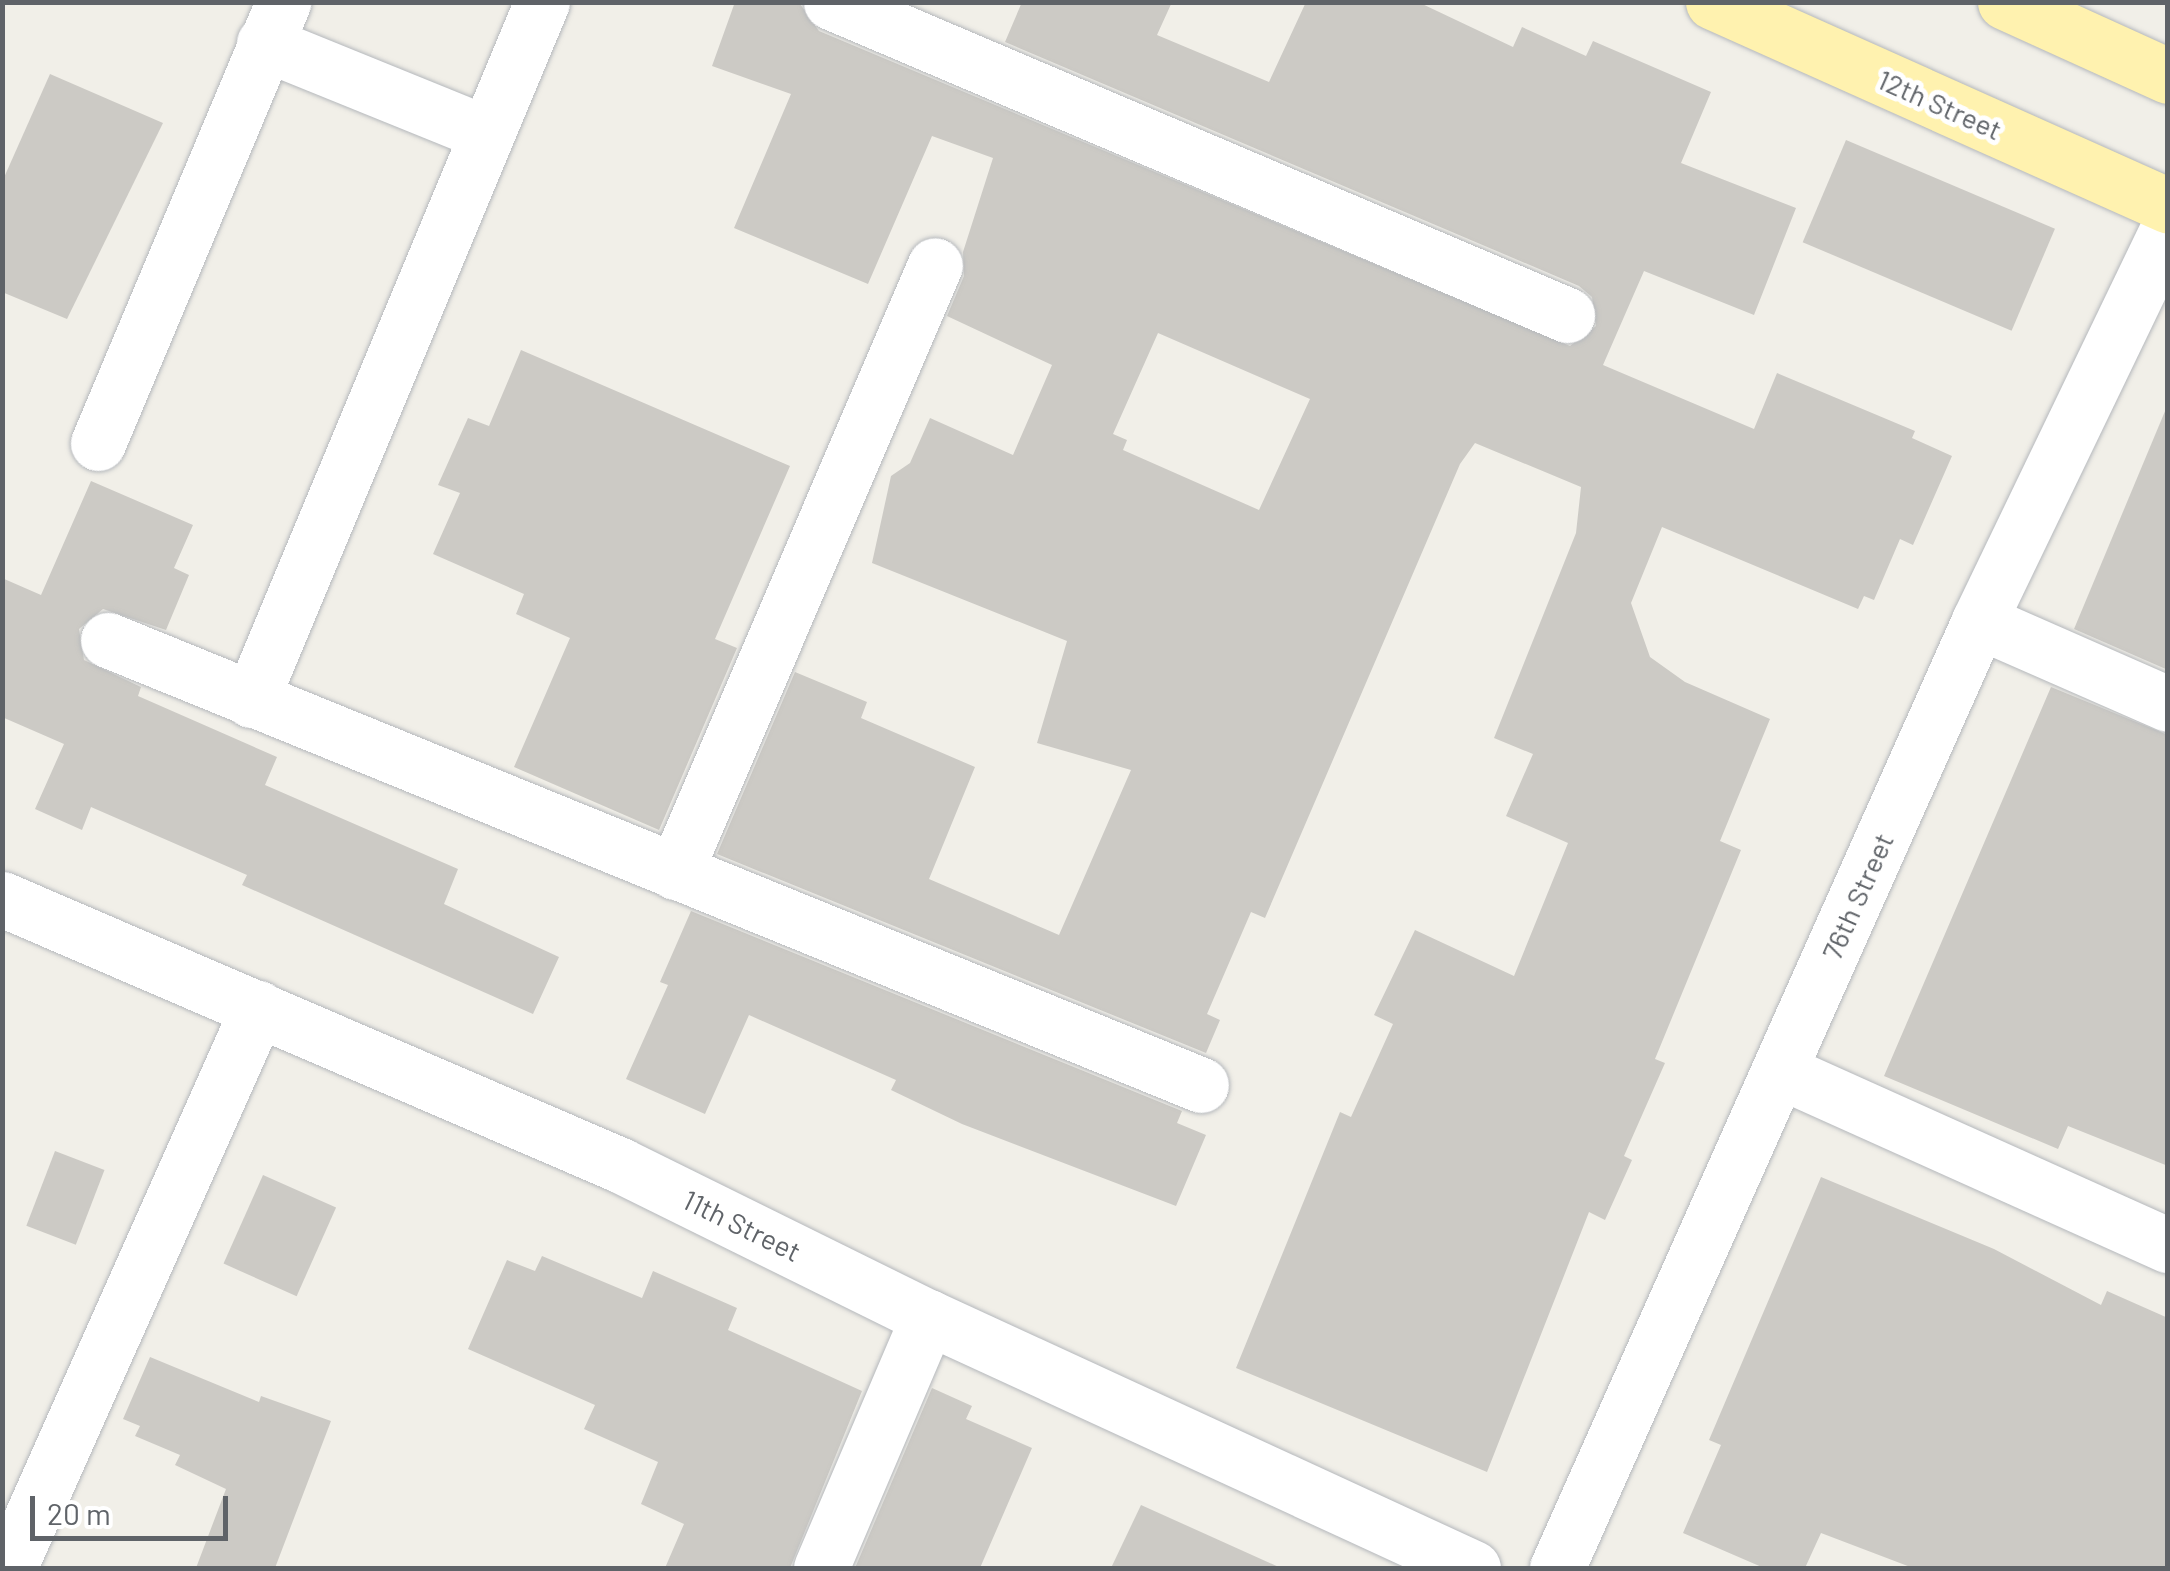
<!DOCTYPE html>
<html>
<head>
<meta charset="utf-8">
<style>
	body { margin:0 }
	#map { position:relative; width:2170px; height:1571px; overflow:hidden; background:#f1efe8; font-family:Barlow,sans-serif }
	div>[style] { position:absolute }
	.building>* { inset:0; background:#cccac5; transform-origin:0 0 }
	.roads { filter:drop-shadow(0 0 2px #b5b8bc) drop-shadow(0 0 2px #b5b8bc) }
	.minor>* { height:55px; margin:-27.5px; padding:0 27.5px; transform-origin:27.5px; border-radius:27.5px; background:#fff }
	.major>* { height:55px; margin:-27.5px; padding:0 27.5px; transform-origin:27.5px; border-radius:27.5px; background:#fff2af }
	span { translate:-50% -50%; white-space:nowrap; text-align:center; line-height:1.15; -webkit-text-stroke:10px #fff; paint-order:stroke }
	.street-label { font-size:28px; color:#5f6368 }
	.frame { position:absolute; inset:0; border:5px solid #5f6368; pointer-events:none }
	.scale { position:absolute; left:30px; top:1496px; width:198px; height:45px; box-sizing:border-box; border:5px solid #5f6368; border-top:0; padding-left:12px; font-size:30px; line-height:35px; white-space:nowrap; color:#5f6368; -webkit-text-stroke:8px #fff; paint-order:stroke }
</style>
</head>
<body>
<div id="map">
	<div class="building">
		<div style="clip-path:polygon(evenodd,735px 2px,800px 4px,819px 31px,1570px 346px,1596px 326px,1592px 297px,1579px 286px,1005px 42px,1022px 2px,1172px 2px,1157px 35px,1269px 82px,1306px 2px,1418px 2px,1513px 47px,1522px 27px,1586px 56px,1593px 41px,1711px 92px,1681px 163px,1796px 208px,1754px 315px,1644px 271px,1603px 365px,1754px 429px,1777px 373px,1915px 431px,1912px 438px,1952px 456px,1913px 545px,1900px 539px,1874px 600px,1864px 596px,1858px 609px,1662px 527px,1631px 603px,1650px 657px,1685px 682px,1770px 719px,1720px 841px,1741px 850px,1655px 1059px,1665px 1063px,1624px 1156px,1632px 1160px,1605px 1220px,1589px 1212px,1487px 1472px,1236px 1368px,1340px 1112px,1351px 1117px,1393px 1024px,1374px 1015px,1415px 930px,1514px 976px,1568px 843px,1506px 816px,1533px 754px,1494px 738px,1576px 533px,1581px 487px,1475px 443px,1460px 464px,1265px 918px,1251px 912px,1207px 1014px,1220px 1020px,1206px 1053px,717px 854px,795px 672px,867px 702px,861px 718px,975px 767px,929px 879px,1059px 935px,1131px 770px,1037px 743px,1067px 641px,872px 563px,891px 476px,910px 463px,930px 418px,1013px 455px,1052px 365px,947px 316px,964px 276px,963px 252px,993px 158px,932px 136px,868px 284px,734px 228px,791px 94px,712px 66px,735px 2px,1158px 333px,1310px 399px,1259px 510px,1123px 450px,1127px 440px,1113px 434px,1158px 333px)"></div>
		<div style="clip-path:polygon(50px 74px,163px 123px,67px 319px,2px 292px,2px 182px)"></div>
		<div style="left:1846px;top:140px;width:227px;height:111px;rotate:23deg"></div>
		<div style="clip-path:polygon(521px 350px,790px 466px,715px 639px,737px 648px,659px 830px,514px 767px,570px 638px,516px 614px,524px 594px,433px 554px,460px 493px,438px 485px,468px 418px,489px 426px)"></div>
		<div style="clip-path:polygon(2168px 404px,2168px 670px,2074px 629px)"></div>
		<div style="clip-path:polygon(91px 481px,193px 525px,174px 568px,189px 575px,166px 630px,103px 609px,79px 629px,84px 660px,141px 687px,138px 696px,277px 757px,265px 785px,458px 869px,444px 904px,559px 957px,533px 1014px,242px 885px,247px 875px,91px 807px,82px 830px,35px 809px,64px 744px,2px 717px,2px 578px,41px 595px)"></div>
		<div style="clip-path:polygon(2051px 687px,2168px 735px,2168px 1166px,2068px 1126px,2058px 1149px,1884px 1076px)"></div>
		<div style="clip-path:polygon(691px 911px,1182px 1111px,1177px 1123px,1206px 1135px,1176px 1206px,962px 1124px,891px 1090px,896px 1080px,749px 1015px,705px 1114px,626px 1079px,668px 985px,660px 982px)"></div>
		<div style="left:55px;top:1151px;width:53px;height:80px;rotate:21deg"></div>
		<div style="left:263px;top:1175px;width:80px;height:97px;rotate:24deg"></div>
		<div style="clip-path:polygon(1821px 1177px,1994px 1249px,2101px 1305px,2107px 1291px,2168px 1318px,2168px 1568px,1913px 1568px,1821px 1533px,1805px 1568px,1764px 1568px,1683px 1533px,1721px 1445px,1709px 1440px)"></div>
		<div style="clip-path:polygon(542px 1256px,642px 1298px,653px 1271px,737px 1308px,728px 1330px,862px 1391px,790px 1568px,665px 1568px,684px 1524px,641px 1504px,658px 1462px,584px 1429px,595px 1405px,468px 1349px,507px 1260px,535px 1271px)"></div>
		<div style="clip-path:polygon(150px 1357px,259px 1402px,261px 1396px,331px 1421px,275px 1568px,196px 1568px,226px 1489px,175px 1465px,180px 1455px,135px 1436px,140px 1426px,123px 1419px)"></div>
		<div style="clip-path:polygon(932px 1388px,972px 1406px,966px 1419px,1032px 1448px,980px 1568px,855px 1568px)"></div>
		<div style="clip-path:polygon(1141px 1505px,1281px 1568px,1111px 1568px)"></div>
	</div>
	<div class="roads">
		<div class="minor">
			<div style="left:831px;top:2px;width:800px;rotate:23.04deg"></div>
			<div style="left:264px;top:43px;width:240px;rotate:22.1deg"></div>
			<div style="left:98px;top:443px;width:478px;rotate:-67.2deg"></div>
			<div style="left:1979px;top:621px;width:206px;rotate:23.7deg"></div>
			<div style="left:108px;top:640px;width:1180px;rotate:22.15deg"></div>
			<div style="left:251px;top:700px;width:756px;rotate:-67.37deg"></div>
			<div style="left:675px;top:872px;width:660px;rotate:-66.81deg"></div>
			<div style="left:2px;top:899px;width:673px;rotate:23.29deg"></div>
			<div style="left:620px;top:1165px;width:343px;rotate:26.3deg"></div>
			<div style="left:928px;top:1317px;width:600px;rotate:24.73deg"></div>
			<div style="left:1780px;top:1071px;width:425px;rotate:24.2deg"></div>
			<div style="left:9px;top:1568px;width:613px;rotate:-66.03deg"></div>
			<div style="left:821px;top:1568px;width:273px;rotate:-66.9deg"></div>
			<div style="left:1557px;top:1568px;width:1037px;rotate:-65.98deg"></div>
			<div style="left:1979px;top:621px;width:435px;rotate:-64.3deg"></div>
		</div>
		<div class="major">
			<div style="left:1713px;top:2px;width:499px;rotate:24.1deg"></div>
			<div style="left:2005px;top:2px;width:179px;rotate:24.4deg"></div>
		</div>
	</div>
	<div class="street-label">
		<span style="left:1940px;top:104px;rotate:24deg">12th Street</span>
		<span style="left:1857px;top:896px;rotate:-66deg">76th Street</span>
		<span style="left:742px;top:1225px;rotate:26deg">11th Street</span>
	</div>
	<div class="frame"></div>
	<div class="scale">20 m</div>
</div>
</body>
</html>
